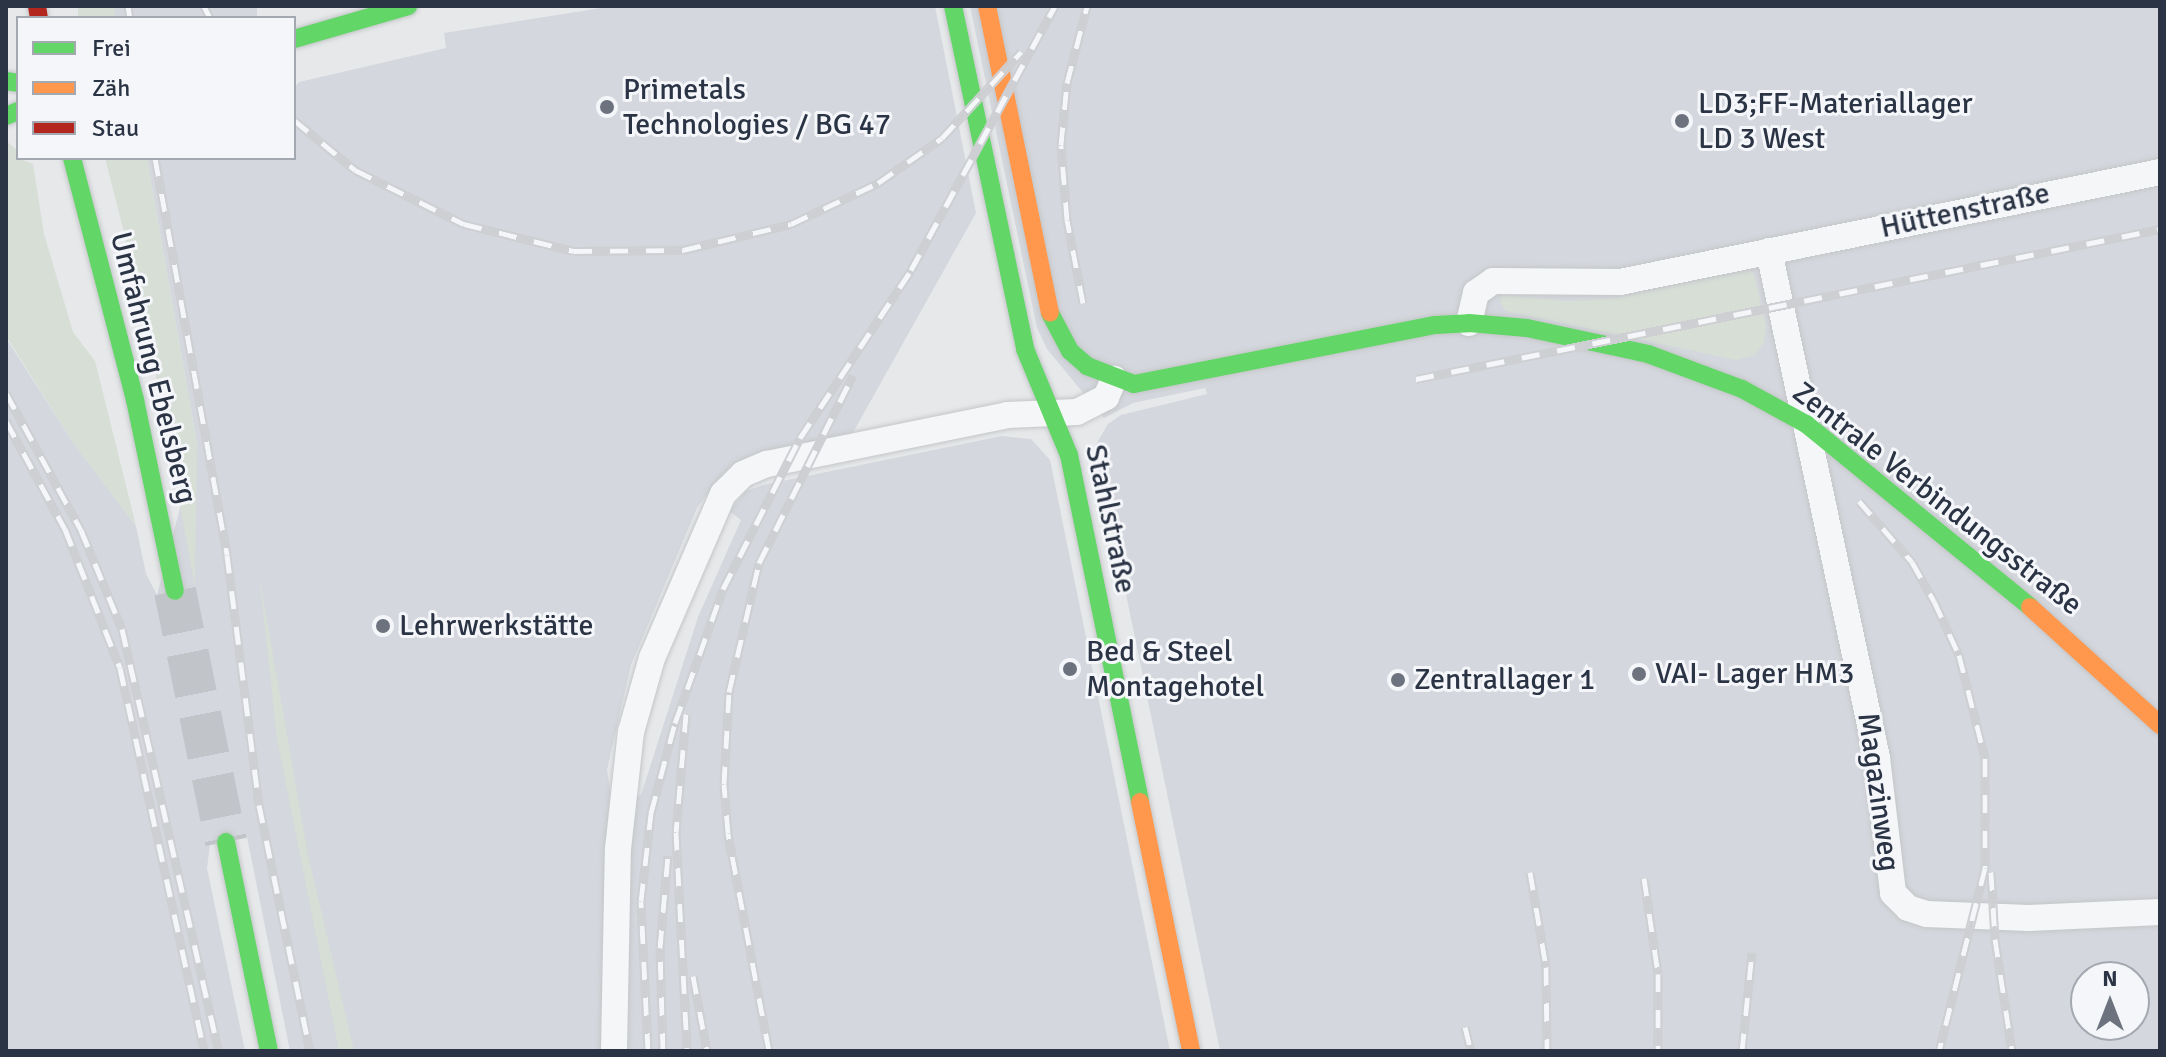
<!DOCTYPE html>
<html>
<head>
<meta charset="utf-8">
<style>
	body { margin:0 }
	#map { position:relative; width:2166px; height:1057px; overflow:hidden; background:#e6e8ea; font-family:Signika,sans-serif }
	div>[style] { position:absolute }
	.built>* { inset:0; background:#d4d7dd; transform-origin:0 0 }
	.green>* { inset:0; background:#d6ded6; transform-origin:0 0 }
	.primary-tunnel>* { height:42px; margin-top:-21px; transform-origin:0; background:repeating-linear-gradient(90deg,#c1c4c9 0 42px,transparent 0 63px) }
	.roads { filter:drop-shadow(0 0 2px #c4c6c8) drop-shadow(0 0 2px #c4c6c8) }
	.street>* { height:26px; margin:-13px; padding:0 13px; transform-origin:13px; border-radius:13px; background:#f5f6f7 }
	.fast>* { height:18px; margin:-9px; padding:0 9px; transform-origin:9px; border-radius:9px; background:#63d668 }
	.slow>* { height:18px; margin:-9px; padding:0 9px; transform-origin:9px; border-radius:9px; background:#ff974d }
	.jam>* { height:18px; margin:-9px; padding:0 9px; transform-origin:9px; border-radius:9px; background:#b3261e }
	.rail>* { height:9px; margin-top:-4.5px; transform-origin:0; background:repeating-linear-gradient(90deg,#f4f6f9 0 18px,#cecfd2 0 36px); box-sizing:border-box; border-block:2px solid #cecfd2 }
	.dots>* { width:22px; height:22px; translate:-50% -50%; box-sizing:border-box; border:4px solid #f4f6f9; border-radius:50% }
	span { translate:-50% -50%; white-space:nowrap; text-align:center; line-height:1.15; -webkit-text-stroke:6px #f4f6f9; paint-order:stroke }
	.poi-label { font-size:30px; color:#2b3445 }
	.left { translate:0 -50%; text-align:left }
	.street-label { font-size:30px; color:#2b3445 }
	.frame { position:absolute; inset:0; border:8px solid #2b3445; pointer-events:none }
	.legend { position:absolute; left:16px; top:16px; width:280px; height:144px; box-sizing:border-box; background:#f4f6f9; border:2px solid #a4a8b1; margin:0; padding:10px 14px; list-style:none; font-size:24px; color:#2b3445 }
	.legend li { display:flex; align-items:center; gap:16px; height:40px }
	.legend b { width:40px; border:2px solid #a4a8b1 }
	.north { position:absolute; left:2070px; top:961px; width:80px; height:80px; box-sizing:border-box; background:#f4f6f9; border:2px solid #a4a8b1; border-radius:50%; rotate:0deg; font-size:22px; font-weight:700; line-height:32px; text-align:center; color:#2b3445 }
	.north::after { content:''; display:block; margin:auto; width:28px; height:36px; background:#6c737f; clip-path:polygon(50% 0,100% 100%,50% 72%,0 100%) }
</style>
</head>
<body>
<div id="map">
	<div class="built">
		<div style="left:115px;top:6px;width:142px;height:12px"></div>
		<div style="clip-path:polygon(614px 6px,935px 6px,976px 213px,851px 436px,713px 486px,697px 508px,631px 665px,607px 770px,612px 802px,604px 1051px,290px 1051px,247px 837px,210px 845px,207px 868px,245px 1051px,6px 1051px,6px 338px,74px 444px,136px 526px,146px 574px,157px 595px,197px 444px,147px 158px,294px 158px,294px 88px,299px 82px,446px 48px,444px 33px)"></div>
		<div style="clip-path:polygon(evenodd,970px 6px,2160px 6px,2160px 1051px,1220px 1051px,1112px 526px,1102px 516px,1091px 453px,1108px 424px,1121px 415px,1207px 394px,1205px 388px,1133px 403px,1104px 418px,1047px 349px,1037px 328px,970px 6px,2086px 977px,2134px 977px,2134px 1025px,2086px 1025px,2086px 977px)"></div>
		<div style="clip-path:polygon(1002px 436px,1031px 439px,1050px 460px,1170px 1051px,625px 1051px,632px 799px,641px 795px,698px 617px,741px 520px,729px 511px,746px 491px,763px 485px)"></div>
	</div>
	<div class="green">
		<div style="left:78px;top:6px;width:37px;height:12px"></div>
		<div style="clip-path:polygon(6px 141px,18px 151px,18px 158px,33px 164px,44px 234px,73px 332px,95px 361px,136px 526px,74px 444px,6px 336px)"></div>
		<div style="clip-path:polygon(105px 158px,147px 158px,197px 444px,195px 587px,144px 310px)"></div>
		<div style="clip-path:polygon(1748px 270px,1754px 274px,1766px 325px,1764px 343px,1755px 355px,1736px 360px,1505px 311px,1500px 302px,1502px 295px,1568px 301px,1615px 298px)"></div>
		<div style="clip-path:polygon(259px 574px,308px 855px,354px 1051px,339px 1051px,277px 739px)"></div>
	</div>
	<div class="primary-tunnel">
		<div style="left:175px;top:591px;width:256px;rotate:78.5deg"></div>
	</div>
	<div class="roads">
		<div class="street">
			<div style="left:1769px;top:251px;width:518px;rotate:77.97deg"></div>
			<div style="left:1877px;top:758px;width:136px;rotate:83.2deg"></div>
			<div style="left:1893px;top:893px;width:21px;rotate:45deg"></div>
			<div style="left:1908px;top:908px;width:19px;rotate:18deg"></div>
			<div style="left:1926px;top:914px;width:103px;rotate:2.2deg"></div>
			<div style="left:2029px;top:918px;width:131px;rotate:-2.6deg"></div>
			<div style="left:1469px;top:323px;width:31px;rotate:-77deg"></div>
			<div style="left:1476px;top:293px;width:21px;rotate:-35deg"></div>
			<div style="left:1493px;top:281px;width:127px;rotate:0.5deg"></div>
			<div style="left:1620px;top:282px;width:551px;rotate:-11.51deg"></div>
			<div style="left:614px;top:1051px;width:202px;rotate:-88.9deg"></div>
			<div style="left:618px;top:849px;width:118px;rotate:-83.7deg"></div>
			<div style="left:631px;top:732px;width:77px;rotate:-74.2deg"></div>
			<div style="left:652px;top:658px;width:179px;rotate:-66.6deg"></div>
			<div style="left:723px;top:494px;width:28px;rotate:-45deg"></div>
			<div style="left:743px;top:474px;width:26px;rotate:-23deg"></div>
			<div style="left:767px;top:464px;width:245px;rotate:-11.5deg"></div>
			<div style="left:1007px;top:415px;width:70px;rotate:-2.5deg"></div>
			<div style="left:1077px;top:412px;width:33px;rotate:-27deg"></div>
			<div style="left:1106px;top:397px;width:20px;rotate:-66deg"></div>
		</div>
		<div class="fast">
			<div style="left:953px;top:6px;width:350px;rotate:78.1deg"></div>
			<div style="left:1025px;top:349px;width:115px;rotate:67.5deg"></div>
			<div style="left:1069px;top:455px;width:354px;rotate:78.4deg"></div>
			<div style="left:294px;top:39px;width:119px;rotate:-16.1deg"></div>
			<div style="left:6px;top:81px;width:12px;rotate:9deg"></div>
			<div style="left:6px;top:116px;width:13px;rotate:-23deg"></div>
			<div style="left:72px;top:158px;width:250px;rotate:75.4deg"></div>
			<div style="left:135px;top:400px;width:195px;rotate:78.2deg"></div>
			<div style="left:1050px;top:313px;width:43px;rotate:62.2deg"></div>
			<div style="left:1070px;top:351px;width:23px;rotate:41deg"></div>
			<div style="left:1087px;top:366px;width:50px;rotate:21deg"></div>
			<div style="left:1134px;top:384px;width:307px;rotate:-11.1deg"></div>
			<div style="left:1435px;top:325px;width:34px;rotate:-3deg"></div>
			<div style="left:1469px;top:323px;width:58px;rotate:4.9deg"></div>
			<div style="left:1527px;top:328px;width:124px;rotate:12.1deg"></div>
			<div style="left:1648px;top:354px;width:100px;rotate:20.4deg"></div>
			<div style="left:1742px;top:389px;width:73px;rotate:28.7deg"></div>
			<div style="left:1806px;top:424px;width:289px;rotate:39.2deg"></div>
			<div style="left:226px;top:842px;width:213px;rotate:78.4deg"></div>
		</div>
		<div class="slow">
			<div style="left:987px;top:6px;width:313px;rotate:78.4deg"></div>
			<div style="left:2030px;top:607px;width:176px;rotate:42.2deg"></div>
			<div style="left:1140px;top:802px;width:254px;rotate:78.4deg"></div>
		</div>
		<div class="jam">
			<div style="left:37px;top:6px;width:12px;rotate:81deg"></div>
		</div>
	</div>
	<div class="rail">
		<div style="left:128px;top:6px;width:12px;rotate:81deg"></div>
		<div style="left:204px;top:6px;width:13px;rotate:63deg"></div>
		<div style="left:294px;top:120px;width:79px;rotate:39.3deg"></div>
		<div style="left:355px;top:170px;width:122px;rotate:26.4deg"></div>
		<div style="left:464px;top:224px;width:113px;rotate:13.8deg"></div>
		<div style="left:574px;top:251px;width:109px;rotate:-0.5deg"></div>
		<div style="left:683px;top:250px;width:111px;rotate:-13.5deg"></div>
		<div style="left:791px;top:224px;width:96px;rotate:-25.2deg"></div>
		<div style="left:878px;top:183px;width:78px;rotate:-35.1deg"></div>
		<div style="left:942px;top:138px;width:117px;rotate:-47.4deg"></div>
		<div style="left:155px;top:158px;width:403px;rotate:79.7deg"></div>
		<div style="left:227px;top:555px;width:252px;rotate:82.7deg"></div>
		<div style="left:259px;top:805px;width:251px;rotate:78.3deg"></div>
		<div style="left:1083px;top:303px;width:85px;rotate:-100.9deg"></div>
		<div style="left:1067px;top:220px;width:75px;rotate:-94.6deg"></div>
		<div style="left:1061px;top:145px;width:62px;rotate:-84.5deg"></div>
		<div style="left:1067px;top:83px;width:80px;rotate:-75.4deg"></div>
		<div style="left:1416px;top:379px;width:759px;rotate:-11.4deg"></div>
		<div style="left:6px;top:393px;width:156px;rotate:61.3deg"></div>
		<div style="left:81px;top:530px;width:107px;rotate:67.5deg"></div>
		<div style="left:122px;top:629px;width:433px;rotate:77.1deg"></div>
		<div style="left:6px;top:421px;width:123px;rotate:61.4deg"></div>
		<div style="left:65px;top:529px;width:149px;rotate:68.4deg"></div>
		<div style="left:120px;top:668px;width:392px;rotate:77.6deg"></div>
		<div style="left:1859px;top:501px;width:81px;rotate:49deg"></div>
		<div style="left:1912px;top:562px;width:45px;rotate:60.6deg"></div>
		<div style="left:1934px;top:601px;width:60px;rotate:65.2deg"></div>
		<div style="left:1959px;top:655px;width:106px;rotate:75.8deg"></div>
		<div style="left:1985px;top:758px;width:110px;rotate:90deg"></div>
		<div style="left:1985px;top:868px;width:189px;rotate:104.1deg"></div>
		<div style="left:686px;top:714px;width:118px;rotate:94.8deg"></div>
		<div style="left:676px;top:832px;width:219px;rotate:87.1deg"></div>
		<div style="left:1530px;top:872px;width:96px;rotate:80.4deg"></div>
		<div style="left:1546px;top:967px;width:84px;rotate:89.3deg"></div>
		<div style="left:1991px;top:872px;width:67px;rotate:86.6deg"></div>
		<div style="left:1995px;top:939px;width:113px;rotate:81.4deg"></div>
		<div style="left:1644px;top:878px;width:97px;rotate:81.7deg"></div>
		<div style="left:1658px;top:974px;width:77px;rotate:90deg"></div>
		<div style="left:693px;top:976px;width:76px;rotate:79.4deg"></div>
		<div style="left:1465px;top:1027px;width:25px;rotate:76deg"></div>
		<div style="left:648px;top:1051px;width:150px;rotate:-92.7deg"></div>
		<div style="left:641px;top:901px;width:89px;rotate:-83.5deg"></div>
		<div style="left:651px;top:813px;width:93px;rotate:-75.1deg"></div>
		<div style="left:675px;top:723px;width:142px;rotate:-70.3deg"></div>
		<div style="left:723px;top:589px;width:169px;rotate:-63deg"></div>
		<div style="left:800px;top:438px;width:201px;rotate:-56.5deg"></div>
		<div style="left:911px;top:270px;width:301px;rotate:-61.4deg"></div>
		<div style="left:663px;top:1051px;width:103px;rotate:-91.7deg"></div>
		<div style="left:660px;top:948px;width:93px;rotate:-85.1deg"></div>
		<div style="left:769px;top:1051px;width:222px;rotate:-100.7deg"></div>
		<div style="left:728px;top:833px;width:49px;rotate:-94.7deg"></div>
		<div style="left:724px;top:784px;width:92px;rotate:-86.9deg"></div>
		<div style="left:729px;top:692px;width:132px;rotate:-76.9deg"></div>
		<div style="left:759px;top:563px;width:210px;rotate:-63.4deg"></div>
		<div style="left:1742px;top:1051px;width:99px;rotate:-84.2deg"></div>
	</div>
	<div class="dots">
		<div style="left:607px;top:107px;background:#6c737f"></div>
		<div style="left:1682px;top:121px;background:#6c737f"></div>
		<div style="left:383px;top:626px;background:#6c737f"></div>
		<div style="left:1070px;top:669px;background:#6c737f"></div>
		<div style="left:1639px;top:674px;background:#6c737f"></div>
		<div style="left:1398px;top:680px;background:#6c737f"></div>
	</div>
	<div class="poi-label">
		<span class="left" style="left:623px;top:107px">Primetals<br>Technologies / BG 47</span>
		<span class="left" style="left:1698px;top:121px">LD3;FF-Materiallager<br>LD 3 West</span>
		<span class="left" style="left:399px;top:626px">Lehrwerkstätte</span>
		<span class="left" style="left:1086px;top:669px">Bed &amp; Steel<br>Montagehotel</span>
		<span class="left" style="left:1655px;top:674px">VAI- Lager HM3</span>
		<span class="left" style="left:1414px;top:680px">Zentrallager 1</span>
	</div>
	<div class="street-label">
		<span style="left:1965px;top:211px;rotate:-12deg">Hüttenstraße</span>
		<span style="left:153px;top:368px;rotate:76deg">Umfahrung Ebelsberg</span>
		<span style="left:1937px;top:499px;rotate:38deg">Zentrale Verbindungsstraße</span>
		<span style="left:1110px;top:519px;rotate:78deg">Stahlstraße</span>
		<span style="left:1878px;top:792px;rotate:82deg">Magazinweg</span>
	</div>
	<div class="frame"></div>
	<ul class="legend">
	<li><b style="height:10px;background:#63d668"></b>Frei</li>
	<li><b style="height:10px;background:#ff974d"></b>Zäh</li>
	<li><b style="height:10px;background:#b3261e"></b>Stau</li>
	</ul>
	<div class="north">N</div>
</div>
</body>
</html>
